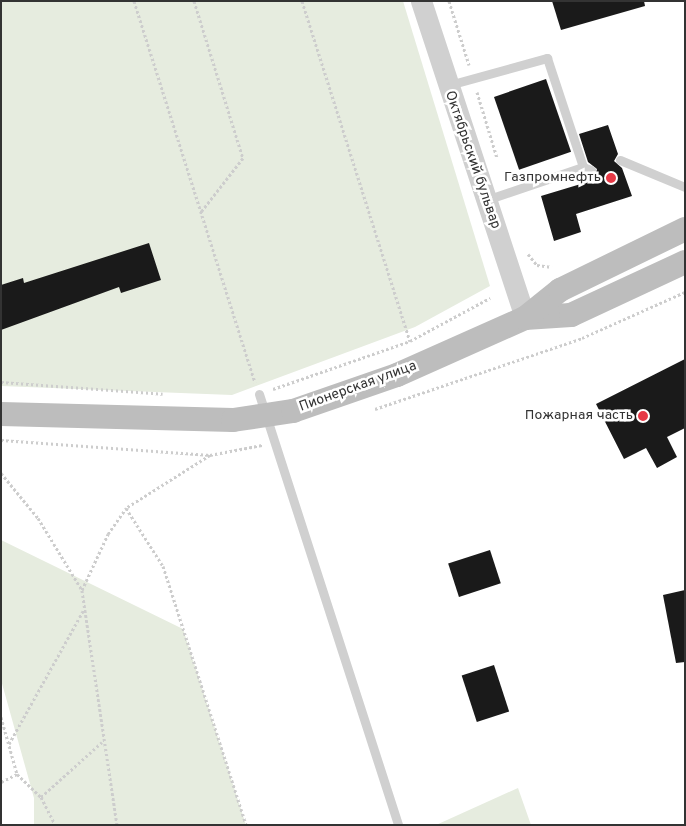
<!DOCTYPE html>
<html>
<head>
<meta charset="utf-8">
<style>
	body { margin:0 }
	#map { position:relative; width:686px; height:826px; overflow:hidden; background:#fff; font-family:Overpass,sans-serif }
	div>[style] { position:absolute }
	.green>* { inset:0; background:#e6ecdf }
	.building>* { inset:0; background:#1a1a1a; transform-origin:0 0 }
	.path>* { height:3px; margin-top:-1.5px; transform-origin:0; background:repeating-linear-gradient(90deg,#cdcdcd 0 2.5px,transparent 0 5px) }
	.service>* { height:9px; margin:-4.5px; padding:0 4.5px; transform-origin:4.5px; border-radius:4.5px; background:#d0d0d0 }
	.tertiary>* { height:21px; margin:-10.5px; padding:0 10.5px; transform-origin:10.5px; border-radius:10.5px; background:#d0d0d0 }
	.secondary>* { height:24px; margin:-12px; padding:0 12px; transform-origin:12px; border-radius:12px; background:#bdbdbd }
	.dots>* { width:14px; height:14px; translate:-50% -50%; box-sizing:border-box; border:2px solid #fff; border-radius:50% }
	span { translate:-50% -50%; white-space:nowrap; text-align:center; line-height:1.15; -webkit-text-stroke:5px #fff; paint-order:stroke }
	.street-label { font-size:14px; color:#333 }
	.poi-label { font-size:14px; color:#333 }
	.right { translate:-100% -50%; text-align:right }
	.frame { position:absolute; inset:0; border:2px solid #333; pointer-events:none }
</style>
</head>
<body>
<div id="map">
	<div class="green">
		<div style="clip-path:polygon(1px 1px,403px 1px,490px 286px,415px 327px,232px 395px,1px 386px)"></div>
		<div style="clip-path:polygon(1px 540px,183px 629px,246px 825px,34px 825px,34px 798px,1px 680px)"></div>
		<div style="clip-path:polygon(518px 788px,531px 825px,436px 825px)"></div>
	</div>
	<div class="building">
		<div style="clip-path:polygon(552px 1px,644px 1px,645px 6px,561px 30px)"></div>
		<div style="left:546px;top:79px;width:77px;height:55px;rotate:71deg"></div>
		<div style="clip-path:polygon(608px 125px,618px 154px,614px 161px,622px 168px,632px 196px,576px 214px,581px 232px,554px 241px,541px 196px,594px 180px,597px 169px,588px 162px,579px 134px)"></div>
		<div style="clip-path:polygon(149px 243px,161px 280px,121px 293px,119px 287px,1px 330px,1px 285px,23px 278px,24px 283px)"></div>
		<div style="clip-path:polygon(685px 359px,685px 428px,667px 437px,677px 457px,657px 468px,646px 448px,624px 459px,596px 404px)"></div>
		<div style="left:490px;top:550px;width:35px;height:44px;rotate:72deg"></div>
		<div style="clip-path:polygon(685px 590px,685px 662px,676px 663px,663px 595px)"></div>
		<div style="left:494px;top:665px;width:49px;height:34px;rotate:72deg"></div>
	</div>
	<div class="path">
		<div style="left:134px;top:1px;width:400px;rotate:72.4deg"></div>
		<div style="left:194px;top:1px;width:164px;rotate:72.7deg"></div>
		<div style="left:243px;top:158px;width:68px;rotate:127.9deg"></div>
		<div style="left:302px;top:1px;width:357px;rotate:72.4deg"></div>
		<div style="left:449px;top:1px;width:67px;rotate:72.6deg"></div>
		<div style="left:477px;top:92px;width:69px;rotate:73.1deg"></div>
		<div style="left:528px;top:254px;width:14px;rotate:51deg"></div>
		<div style="left:537px;top:265px;width:15px;rotate:8deg"></div>
		<div style="left:1px;top:382px;width:162px;rotate:4.2deg"></div>
		<div style="left:273px;top:389px;width:145px;rotate:-19.3deg"></div>
		<div style="left:410px;top:341px;width:91px;rotate:-28.3deg"></div>
		<div style="left:375px;top:409px;width:219px;rotate:-18.9deg"></div>
		<div style="left:582px;top:338px;width:113px;rotate:-24.1deg"></div>
		<div style="left:1px;top:440px;width:210px;rotate:4.1deg"></div>
		<div style="left:210px;top:455px;width:53px;rotate:-10.9deg"></div>
		<div style="left:210px;top:455px;width:99px;rotate:147.8deg"></div>
		<div style="left:126px;top:508px;width:69px;rotate:57.5deg"></div>
		<div style="left:163px;top:566px;width:272px;rotate:72.2deg"></div>
		<div style="left:1px;top:473px;width:58px;rotate:50.6deg"></div>
		<div style="left:38px;top:518px;width:84px;rotate:58.6deg"></div>
		<div style="left:1px;top:717px;width:59px;rotate:74.3deg"></div>
		<div style="left:17px;top:774px;width:18px;rotate:153deg"></div>
		<div style="left:9px;top:744px;width:154px;rotate:-60.9deg"></div>
		<div style="left:17px;top:774px;width:33px;rotate:44deg"></div>
		<div style="left:41px;top:797px;width:31px;rotate:63deg"></div>
		<div style="left:41px;top:797px;width:82px;rotate:-42deg"></div>
		<div style="left:117px;top:825px;width:238px;rotate:-98.5deg"></div>
		<div style="left:82px;top:590px;width:62px;rotate:-65.1deg"></div>
		<div style="left:108px;top:534px;width:32px;rotate:-55deg"></div>
	</div>
	<div class="service">
		<div style="left:449px;top:85px;width:102px;rotate:-15.4deg"></div>
		<div style="left:547px;top:58px;width:115px;rotate:71.7deg"></div>
		<div style="left:583px;top:167px;width:9px;rotate:21deg"></div>
		<div style="left:620px;top:160px;width:70px;rotate:22.6deg"></div>
		<div style="left:486px;top:200px;width:102px;rotate:-18.8deg"></div>
		<div style="left:259px;top:394px;width:453px;rotate:72.1deg"></div>
	</div>
	<div class="tertiary">
		<div style="left:421px;top:1px;width:334px;rotate:71.8deg"></div>
	</div>
	<div class="secondary">
		<div style="left:525px;top:318px;width:46px;rotate:-3.7deg"></div>
		<div style="left:571px;top:315px;width:126px;rotate:-24.9deg"></div>
		<div style="left:1px;top:414px;width:232px;rotate:1.5deg"></div>
		<div style="left:233px;top:420px;width:61px;rotate:-8.5deg"></div>
		<div style="left:293px;top:411px;width:110px;rotate:-19.1deg"></div>
		<div style="left:397px;top:375px;width:140px;rotate:-24deg"></div>
		<div style="left:525px;top:318px;width:45px;rotate:-38.7deg"></div>
		<div style="left:560px;top:290px;width:139px;rotate:-26deg"></div>
	</div>
	<div class="dots">
		<div style="left:611px;top:178px;background:#e63946"></div>
		<div style="left:643px;top:416px;background:#e63946"></div>
	</div>
	<div class="street-label">
		<span style="left:472px;top:160px;rotate:71deg">Октябрьский бульвар</span>
		<span style="left:358px;top:387px;rotate:-20deg">Пионерская улица</span>
	</div>
	<div class="poi-label">
		<span class="right" style="left:601px;top:178px">Газпромнефть</span>
		<span class="right" style="left:633px;top:416px">Пожарная часть</span>
	</div>
	<div class="frame"></div>
</div>
</body>
</html>
